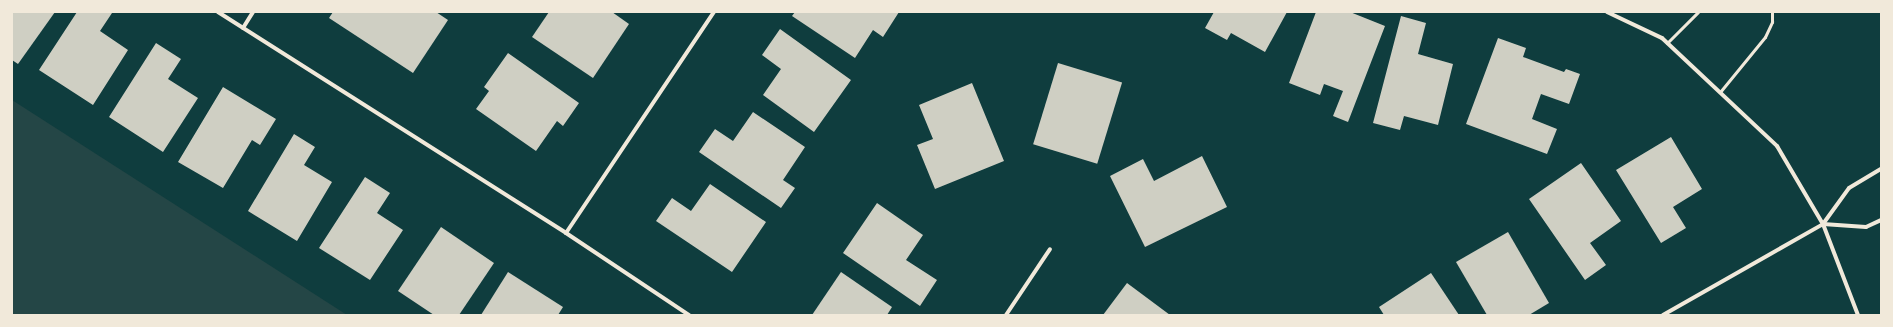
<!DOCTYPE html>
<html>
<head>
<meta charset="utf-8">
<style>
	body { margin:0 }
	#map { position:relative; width:1893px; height:327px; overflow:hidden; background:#0f3d3e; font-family:"Archivo Narrow",sans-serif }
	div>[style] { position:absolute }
	.green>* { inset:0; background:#244646 }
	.building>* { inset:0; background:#cfcfc3; transform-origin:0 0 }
	.service>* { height:3px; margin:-1.5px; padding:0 1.5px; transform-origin:1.5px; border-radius:1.5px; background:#f1e9da }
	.minor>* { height:4px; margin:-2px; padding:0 2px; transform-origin:2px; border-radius:2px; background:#f1e9da }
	span { translate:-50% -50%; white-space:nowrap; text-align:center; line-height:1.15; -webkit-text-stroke:3.5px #f1e9da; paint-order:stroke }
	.frame { position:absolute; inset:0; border:13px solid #f1e9da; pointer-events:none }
</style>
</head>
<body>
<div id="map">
	<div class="green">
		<div style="clip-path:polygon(12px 100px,347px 315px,12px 315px)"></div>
	</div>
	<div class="building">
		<div style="clip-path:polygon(12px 12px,55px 12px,18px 64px,12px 60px)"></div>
		<div style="clip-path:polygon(77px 12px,112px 13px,100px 31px,128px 50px,93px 105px,39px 70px)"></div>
		<div style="clip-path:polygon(333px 12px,436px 12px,448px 20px,413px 73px,329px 18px)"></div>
		<div style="clip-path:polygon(549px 12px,612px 12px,629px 24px,593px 78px,532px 37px)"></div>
		<div style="clip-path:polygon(795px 12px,899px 12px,883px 37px,873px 30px,855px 58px,792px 16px)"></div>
		<div style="clip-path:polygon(1214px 12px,1287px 12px,1265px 52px,1231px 33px,1227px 40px,1205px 28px)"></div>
		<div style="clip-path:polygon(1316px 12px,1350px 12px,1385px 26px,1348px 122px,1333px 116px,1343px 91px,1324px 84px,1320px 95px,1289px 83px)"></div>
		<div style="clip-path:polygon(1401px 16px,1426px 23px,1418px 54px,1453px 64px,1438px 125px,1404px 116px,1400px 130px,1373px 123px)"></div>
		<div style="clip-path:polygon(780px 29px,851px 80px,814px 132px,763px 95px,781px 69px,762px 55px)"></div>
		<div style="clip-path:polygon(1498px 38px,1526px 48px,1523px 57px,1564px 72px,1566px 69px,1580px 74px,1569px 104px,1541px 94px,1532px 119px,1557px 129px,1547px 154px,1466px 124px)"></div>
		<div style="clip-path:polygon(156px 43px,181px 59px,168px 79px,198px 98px,163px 152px,109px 117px)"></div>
		<div style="clip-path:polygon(508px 53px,579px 103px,563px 126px,557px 121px,536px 151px,476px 109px,489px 91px,484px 87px)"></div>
		<div style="left:1058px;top:63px;width:67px;height:85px;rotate:17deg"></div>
		<div style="clip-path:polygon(972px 83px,1004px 161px,935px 189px,917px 145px,933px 139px,919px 105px)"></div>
		<div style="clip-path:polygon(223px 87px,276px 119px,260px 145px,252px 140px,223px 188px,178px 162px)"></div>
		<div style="clip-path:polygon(753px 112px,805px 147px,783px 180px,795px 188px,781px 208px,699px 152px,715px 129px,733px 141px)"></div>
		<div style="clip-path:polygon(294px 134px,315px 147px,304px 165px,332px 182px,297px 241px,248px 211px)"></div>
		<div style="clip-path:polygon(1671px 137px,1702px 189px,1673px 207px,1686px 228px,1661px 243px,1616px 170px)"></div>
		<div style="clip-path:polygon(1202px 156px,1227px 207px,1145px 247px,1110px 176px,1143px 159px,1154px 181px)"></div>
		<div style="clip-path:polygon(1581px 163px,1621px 221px,1590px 243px,1606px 265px,1585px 280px,1529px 199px)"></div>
		<div style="clip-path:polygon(365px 177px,390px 193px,377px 213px,403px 230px,370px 280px,319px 248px)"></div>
		<div style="clip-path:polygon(710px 184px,766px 222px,732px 272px,656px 221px,672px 198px,691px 211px)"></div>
		<div style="clip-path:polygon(877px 203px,923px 235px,906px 260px,937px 280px,920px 306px,843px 253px)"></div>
		<div style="clip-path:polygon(441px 227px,494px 263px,459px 315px,434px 315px,398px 291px)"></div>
		<div style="clip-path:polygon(1508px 232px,1549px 303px,1529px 315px,1487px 315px,1456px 262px)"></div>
		<div style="clip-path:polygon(508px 272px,563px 307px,558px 315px,481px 315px)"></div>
		<div style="clip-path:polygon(841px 272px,892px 307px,887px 315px,812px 315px)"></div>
		<div style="clip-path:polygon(1431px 273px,1459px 315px,1384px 315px,1379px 307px)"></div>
		<div style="clip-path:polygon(1127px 283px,1170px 315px,1103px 315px)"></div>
	</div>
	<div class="service">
		<div style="left:1667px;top:43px;width:44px;rotate:-45deg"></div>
		<div style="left:1720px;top:92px;width:71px;rotate:-50.7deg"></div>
		<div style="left:1765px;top:37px;width:17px;rotate:-65deg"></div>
		<div style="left:1772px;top:22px;width:10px;rotate:-90deg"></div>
	</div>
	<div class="minor">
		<div style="left:218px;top:12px;width:412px;rotate:32.4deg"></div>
		<div style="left:566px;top:233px;width:148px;rotate:33.7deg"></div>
		<div style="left:1607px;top:12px;width:61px;rotate:25.3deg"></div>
		<div style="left:1662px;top:38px;width:158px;rotate:43.2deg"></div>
		<div style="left:1777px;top:146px;width:91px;rotate:59.5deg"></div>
		<div style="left:1823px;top:224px;width:97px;rotate:69deg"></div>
		<div style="left:243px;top:28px;width:19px;rotate:-58deg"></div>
		<div style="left:1823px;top:224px;width:43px;rotate:4deg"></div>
		<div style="left:1866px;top:227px;width:17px;rotate:-25deg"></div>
		<div style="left:566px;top:233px;width:266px;rotate:-56.2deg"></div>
		<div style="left:1006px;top:315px;width:79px;rotate:-56.3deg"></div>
		<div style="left:1663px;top:315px;width:184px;rotate:-29.6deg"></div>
		<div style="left:1823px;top:224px;width:44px;rotate:-54.2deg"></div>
		<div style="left:1849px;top:188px;width:37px;rotate:-31deg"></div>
	</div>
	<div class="frame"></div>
</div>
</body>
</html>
